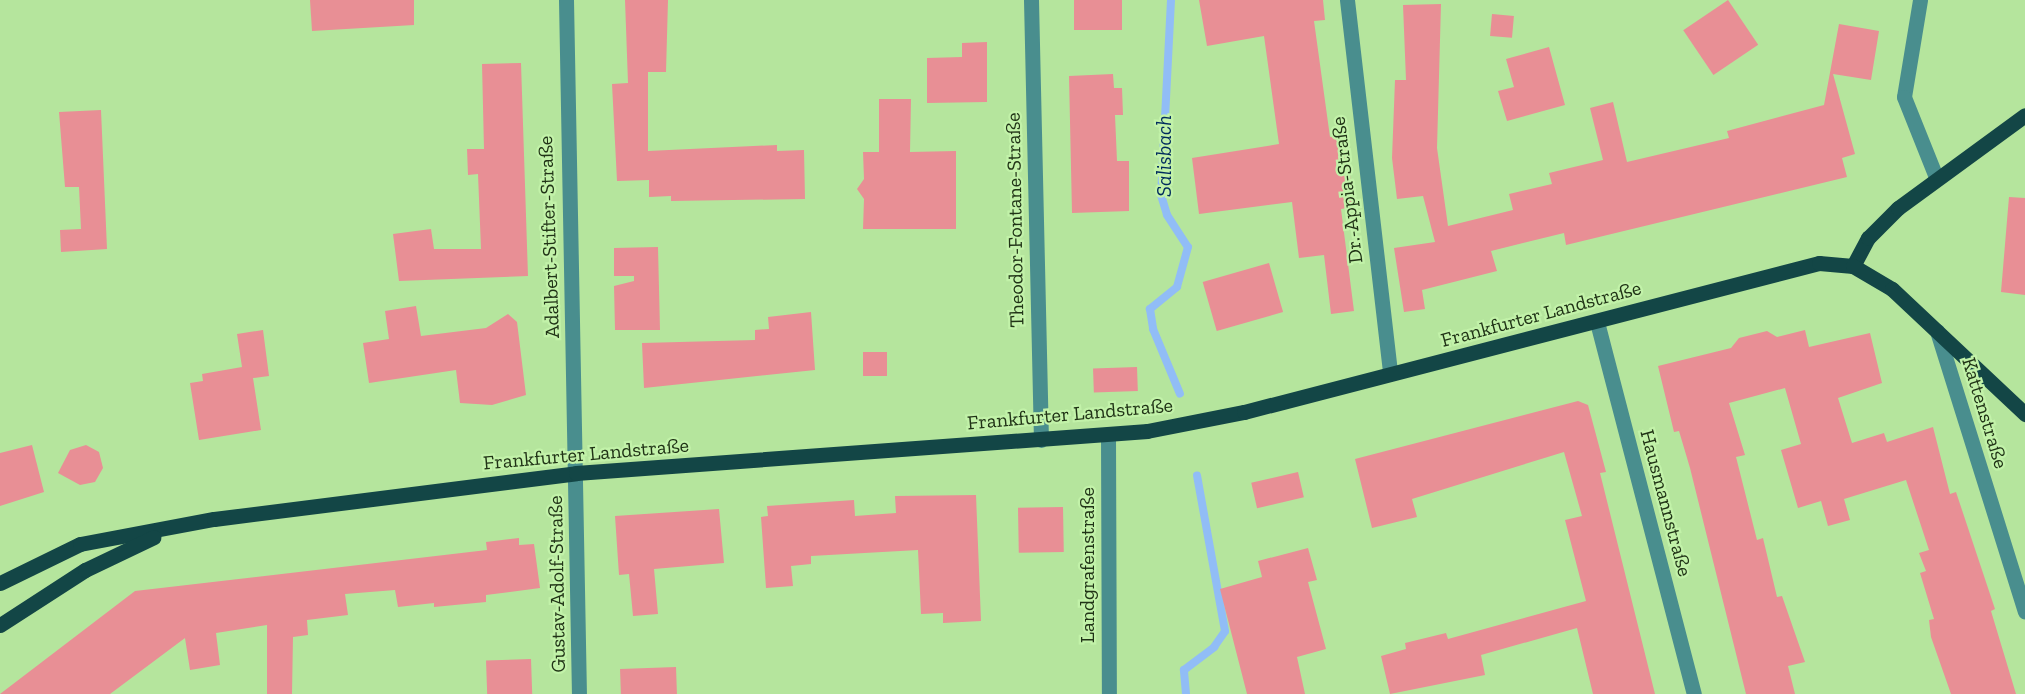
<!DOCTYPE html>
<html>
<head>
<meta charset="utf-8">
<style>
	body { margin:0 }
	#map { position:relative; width:2025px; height:694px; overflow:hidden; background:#b5e59d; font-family:"Zilla Slab",serif }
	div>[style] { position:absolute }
	.stream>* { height:8px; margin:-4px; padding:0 4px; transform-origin:4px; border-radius:4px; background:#91bdf6 }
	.building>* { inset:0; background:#e88f95; transform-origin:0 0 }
	.minor>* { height:15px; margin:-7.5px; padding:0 7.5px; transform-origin:7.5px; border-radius:7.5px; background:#498e8e }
	.major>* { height:15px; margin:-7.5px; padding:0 7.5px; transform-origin:7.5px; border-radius:7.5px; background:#134646 }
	span { translate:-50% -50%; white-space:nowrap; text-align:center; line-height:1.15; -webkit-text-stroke:4.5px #c2f2a9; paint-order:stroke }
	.street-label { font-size:20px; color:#203316 }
	.water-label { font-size:21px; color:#002b5d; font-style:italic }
</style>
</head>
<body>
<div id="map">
	<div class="stream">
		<div style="left:1171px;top:0;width:195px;rotate:92.9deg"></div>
		<div style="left:1161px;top:195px;width:21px;rotate:73deg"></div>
		<div style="left:1167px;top:215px;width:38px;rotate:57deg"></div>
		<div style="left:1188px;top:247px;width:41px;rotate:105.4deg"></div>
		<div style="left:1177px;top:287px;width:35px;rotate:141deg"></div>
		<div style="left:1150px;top:309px;width:20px;rotate:81deg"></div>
		<div style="left:1153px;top:329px;width:70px;rotate:67.4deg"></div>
		<div style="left:1186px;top:694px;width:24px;rotate:-95deg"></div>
		<div style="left:1184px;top:670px;width:38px;rotate:-37deg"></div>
		<div style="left:1214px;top:647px;width:19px;rotate:-55deg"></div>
		<div style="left:1225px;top:631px;width:158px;rotate:-100.2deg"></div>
	</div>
	<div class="building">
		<div style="clip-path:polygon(310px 0,414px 0,414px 25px,312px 31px)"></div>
		<div style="clip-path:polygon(625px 0,668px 0,666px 72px,648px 72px,648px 151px,777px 145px,777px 151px,804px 150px,805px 199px,671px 201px,671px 196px,649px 197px,649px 180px,617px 181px,612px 84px,628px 83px)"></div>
		<div style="left:1074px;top:0;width:48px;height:30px"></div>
		<div style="clip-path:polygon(1199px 0,1323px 0,1325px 20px,1314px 21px,1330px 137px,1345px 135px,1354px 207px,1341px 209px,1354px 311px,1331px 314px,1324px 255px,1299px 258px,1292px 202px,1199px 214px,1192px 158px,1279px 144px,1264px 36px,1207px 46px)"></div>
		<div style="left:1728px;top:0;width:54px;height:54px;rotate:56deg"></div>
		<div style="clip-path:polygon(1441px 4px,1437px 148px,1448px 226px,1513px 210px,1509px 194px,1552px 184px,1549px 173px,1603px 160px,1590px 108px,1613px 102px,1627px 162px,1729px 138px,1727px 131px,1824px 105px,1839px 24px,1879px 31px,1871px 80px,1833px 74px,1855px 154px,1842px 158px,1847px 177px,1566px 245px,1564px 233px,1491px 251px,1497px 271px,1422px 290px,1425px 309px,1404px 312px,1394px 248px,1435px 242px,1423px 196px,1397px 199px,1392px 158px,1395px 80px,1406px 80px,1403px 5px)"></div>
		<div style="left:1492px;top:14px;width:22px;height:22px;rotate:5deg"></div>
		<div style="clip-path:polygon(987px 42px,987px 102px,927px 103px,927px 58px,962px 57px,962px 43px)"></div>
		<div style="clip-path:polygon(1549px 47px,1565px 105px,1507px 121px,1498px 91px,1514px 87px,1506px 59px)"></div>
		<div style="clip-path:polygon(521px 63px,528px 276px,399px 281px,393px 234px,431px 229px,434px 249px,481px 249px,478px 174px,468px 175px,467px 149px,484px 149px,482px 64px)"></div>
		<div style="clip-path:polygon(1113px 74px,1114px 88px,1122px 88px,1123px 115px,1115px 115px,1117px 161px,1129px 161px,1129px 211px,1072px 213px,1069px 76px)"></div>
		<div style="clip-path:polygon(879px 99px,911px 99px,910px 152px,956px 151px,956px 229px,863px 229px,864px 199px,857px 189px,864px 179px,863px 152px,879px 152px)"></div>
		<div style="clip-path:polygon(101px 110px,107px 249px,61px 252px,60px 230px,81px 229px,79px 187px,65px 187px,59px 112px)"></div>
		<div style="clip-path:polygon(2009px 197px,2025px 198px,2025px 295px,2001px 292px)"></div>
		<div style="clip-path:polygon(658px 247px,660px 330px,615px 330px,614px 286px,634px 281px,634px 276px,614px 276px,614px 248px)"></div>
		<div style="left:1269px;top:263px;width:51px;height:69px;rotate:74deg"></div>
		<div style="clip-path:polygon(416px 306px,421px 336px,486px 328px,508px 314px,517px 322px,526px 395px,492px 405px,460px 403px,456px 370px,369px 383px,363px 343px,389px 339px,385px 311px)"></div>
		<div style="clip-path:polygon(811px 312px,815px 370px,644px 388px,642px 343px,755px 340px,755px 330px,769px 329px,768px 317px)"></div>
		<div style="clip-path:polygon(263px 330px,269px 376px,253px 378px,261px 430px,199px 440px,190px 383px,203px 381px,202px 374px,242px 367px,237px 334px)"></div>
		<div style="clip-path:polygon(1805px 330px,1809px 347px,1870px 333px,1882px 383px,1838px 398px,1852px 443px,1884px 433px,1887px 442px,1933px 427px,1950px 494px,1956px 492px,1995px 609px,1991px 611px,2016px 694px,1951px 694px,1931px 637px,1929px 620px,1934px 619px,1920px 573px,1926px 571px,1919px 553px,1929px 550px,1906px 480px,1844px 499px,1850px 520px,1828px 526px,1821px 501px,1798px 508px,1781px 450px,1801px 444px,1785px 388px,1729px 403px,1745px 455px,1736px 457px,1757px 540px,1763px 538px,1777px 597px,1782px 596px,1805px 662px,1788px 666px,1795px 694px,1746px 694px,1690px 468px,1679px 431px,1674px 432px,1658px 366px,1731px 348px,1739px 338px,1767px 331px,1777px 337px)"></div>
		<div style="left:887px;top:352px;width:24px;height:24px;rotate:90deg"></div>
		<div style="left:1137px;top:367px;width:24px;height:44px;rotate:88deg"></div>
		<div style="clip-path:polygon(1578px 401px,1588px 405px,1606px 472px,1600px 473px,1655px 694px,1593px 694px,1577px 628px,1481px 655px,1485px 675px,1390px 694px,1381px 656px,1406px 649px,1405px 643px,1446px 633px,1448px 639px,1586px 601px,1565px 520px,1582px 516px,1564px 452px,1412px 499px,1417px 517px,1372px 528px,1355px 459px)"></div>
		<div style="clip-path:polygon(32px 445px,44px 492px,0 506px,0 453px)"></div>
		<div style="clip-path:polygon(86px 445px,99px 452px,103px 468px,95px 482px,80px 485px,58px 473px,70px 450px)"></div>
		<div style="left:1298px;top:472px;width:26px;height:48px;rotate:77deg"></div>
		<div style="clip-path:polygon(976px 495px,981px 621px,943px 623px,943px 613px,921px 614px,918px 550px,811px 556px,811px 564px,791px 566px,793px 586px,766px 588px,761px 517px,768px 516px,767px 506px,854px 500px,855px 516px,896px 513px,895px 496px)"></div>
		<div style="left:1063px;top:507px;width:45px;height:45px;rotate:89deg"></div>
		<div style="clip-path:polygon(719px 509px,724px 563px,654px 569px,658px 614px,633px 616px,629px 574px,619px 575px,615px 516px)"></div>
		<div style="clip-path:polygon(519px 538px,519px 545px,534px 544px,540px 588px,486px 595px,486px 602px,434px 607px,434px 603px,398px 607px,395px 590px,345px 594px,348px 615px,307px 620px,308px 635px,293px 637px,292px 694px,267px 694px,267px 625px,216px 633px,220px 665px,190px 670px,185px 638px,110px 694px,0 694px,135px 591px,487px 550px,486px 542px)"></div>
		<div style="clip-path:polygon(1308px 548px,1317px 580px,1308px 582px,1326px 649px,1297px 657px,1305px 694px,1247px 694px,1220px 589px,1262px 577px,1258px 561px)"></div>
		<div style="left:531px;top:659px;width:35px;height:45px;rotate:88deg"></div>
		<div style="left:676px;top:667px;width:27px;height:56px;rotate:88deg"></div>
	</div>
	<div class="minor">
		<div style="left:566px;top:0;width:694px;rotate:88.93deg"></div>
		<div style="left:1031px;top:0;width:440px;rotate:88.7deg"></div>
		<div style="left:1347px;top:0;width:376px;rotate:83.4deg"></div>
		<div style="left:1920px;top:0;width:98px;rotate:99.4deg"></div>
		<div style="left:1904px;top:97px;width:86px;rotate:68.2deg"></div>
		<div style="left:1597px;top:322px;width:384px;rotate:75.4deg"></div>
		<div style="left:1937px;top:331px;width:294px;rotate:72.6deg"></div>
		<div style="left:1108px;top:436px;width:258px;rotate:89.8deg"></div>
	</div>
	<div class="major">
		<div style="left:1853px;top:266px;width:32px;rotate:-62deg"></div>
		<div style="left:1868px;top:238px;width:42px;rotate:-45deg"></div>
		<div style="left:1898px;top:208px;width:157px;rotate:-36.2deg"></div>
		<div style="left:0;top:583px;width:89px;rotate:-26deg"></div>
		<div style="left:80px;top:544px;width:136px;rotate:-10.6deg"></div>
		<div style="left:214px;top:519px;width:365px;rotate:-7.2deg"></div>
		<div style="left:576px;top:473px;width:573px;rotate:-4.21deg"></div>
		<div style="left:1147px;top:431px;width:99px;rotate:-11.1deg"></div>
		<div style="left:1244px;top:412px;width:594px;rotate:-14.53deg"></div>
		<div style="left:1819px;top:263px;width:34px;rotate:5deg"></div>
		<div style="left:1853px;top:266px;width:45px;rotate:30.5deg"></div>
		<div style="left:1892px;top:289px;width:183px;rotate:43.2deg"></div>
		<div style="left:0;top:625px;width:101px;rotate:-32.9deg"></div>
		<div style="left:85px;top:570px;width:76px;rotate:-25.6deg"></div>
	</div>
	<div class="street-label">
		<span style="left:1347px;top:190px;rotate:-97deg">Dr.-Appia-Straße</span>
		<span style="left:1015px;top:220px;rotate:-91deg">Theodor-Fontane-Straße</span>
		<span style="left:549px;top:237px;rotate:-92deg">Adalbert-Stifter-Straße</span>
		<span style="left:1541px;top:314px;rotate:-15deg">Frankfurter Landstraße</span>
		<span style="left:1985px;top:413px;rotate:73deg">Kattenstraße</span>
		<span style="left:1070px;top:414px;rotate:-5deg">Frankfurter Landstraße</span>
		<span style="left:586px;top:454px;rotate:-5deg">Frankfurter Landstraße</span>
		<span style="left:1666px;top:503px;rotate:75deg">Hausmannstraße</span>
		<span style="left:1087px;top:565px;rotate:-90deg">Landgrafenstraße</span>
		<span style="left:557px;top:584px;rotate:-91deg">Gustav-Adolf-Straße</span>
	</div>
	<div class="water-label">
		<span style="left:1164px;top:156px;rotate:-90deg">Salisbach</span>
	</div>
</div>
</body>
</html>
